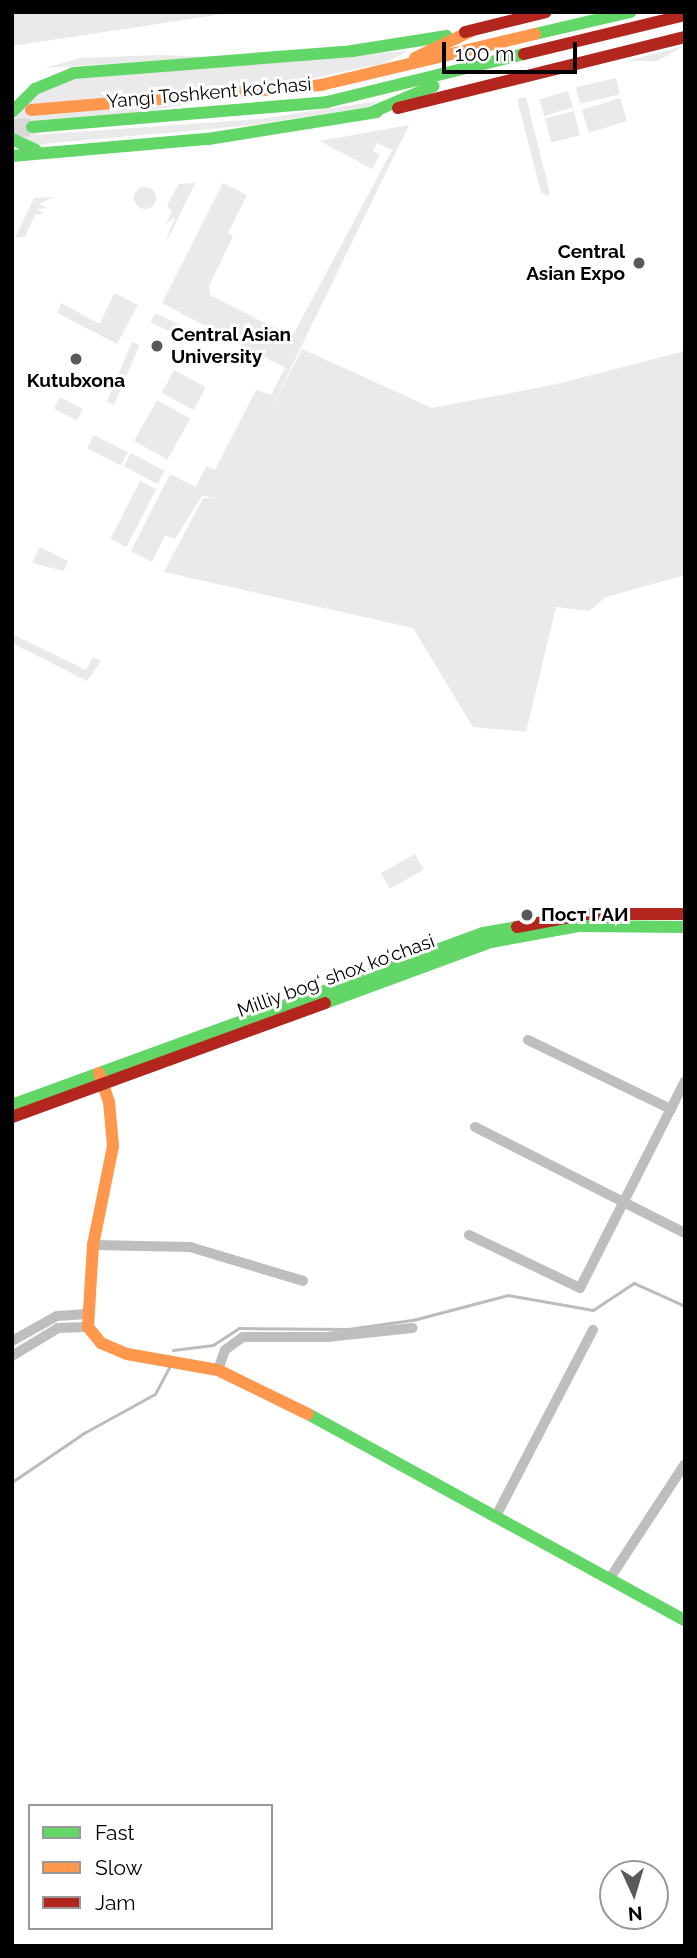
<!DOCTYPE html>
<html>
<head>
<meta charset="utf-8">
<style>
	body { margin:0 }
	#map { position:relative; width:697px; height:1958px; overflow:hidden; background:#fff; font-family:Raleway,sans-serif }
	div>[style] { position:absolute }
	.green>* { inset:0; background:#eaeaea; transform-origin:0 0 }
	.round { border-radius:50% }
	.stream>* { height:2.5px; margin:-1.25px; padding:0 1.25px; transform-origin:1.25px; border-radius:1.25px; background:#bcbcbc }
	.highway-tunnel>* { height:18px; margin-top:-9px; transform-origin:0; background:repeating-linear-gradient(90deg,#d9d9d9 0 18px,transparent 0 27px) }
	.street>* { height:10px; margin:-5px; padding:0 5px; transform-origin:5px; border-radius:5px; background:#bebebe }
	.fast>* { height:12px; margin:-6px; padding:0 6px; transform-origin:6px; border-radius:6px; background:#63d668 }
	.slow>* { height:12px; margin:-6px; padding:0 6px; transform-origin:6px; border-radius:6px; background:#ff974d }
	.jam>* { height:12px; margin:-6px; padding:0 6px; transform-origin:6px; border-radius:6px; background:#b3261e }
	.dots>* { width:19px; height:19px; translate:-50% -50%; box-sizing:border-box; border:4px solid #fff; border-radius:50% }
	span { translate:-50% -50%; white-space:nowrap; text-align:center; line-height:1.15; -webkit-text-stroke:6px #fff; paint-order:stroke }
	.street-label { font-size:19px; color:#000 }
	.poi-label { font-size:19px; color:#000; font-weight:700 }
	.right { translate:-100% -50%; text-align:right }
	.left { translate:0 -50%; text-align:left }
	.frame { position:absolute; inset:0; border:14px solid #000; pointer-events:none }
	.legend { position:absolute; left:28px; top:1804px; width:245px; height:126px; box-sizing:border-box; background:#fff; border:2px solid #999; margin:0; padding:9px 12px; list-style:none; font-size:21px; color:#000 }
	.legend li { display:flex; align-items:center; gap:14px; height:35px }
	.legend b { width:35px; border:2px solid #999 }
	.north { position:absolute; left:599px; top:1860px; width:70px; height:70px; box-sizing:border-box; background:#fff; border:2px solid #999; border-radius:50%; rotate:176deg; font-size:19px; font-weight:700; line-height:28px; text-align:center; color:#000 }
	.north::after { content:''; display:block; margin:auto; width:24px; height:32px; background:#595959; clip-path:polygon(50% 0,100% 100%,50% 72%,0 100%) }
	.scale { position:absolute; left:442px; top:42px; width:135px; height:32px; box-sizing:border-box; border:4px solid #000; border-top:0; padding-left:9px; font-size:21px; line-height:24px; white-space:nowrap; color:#000; -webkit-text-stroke:5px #fff; paint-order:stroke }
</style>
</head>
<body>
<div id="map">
	<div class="green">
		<div style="clip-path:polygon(12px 12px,236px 12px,12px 46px)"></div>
		<div style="clip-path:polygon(684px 46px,657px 61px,626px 61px)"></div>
		<div style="clip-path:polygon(407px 51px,386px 63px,33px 135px,260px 119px,378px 101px,368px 107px,253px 125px,32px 145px,18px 138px,14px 128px,15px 116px,41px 91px,66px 80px)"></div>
		<div style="clip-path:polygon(161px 55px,212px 57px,45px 68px,80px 58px)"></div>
		<div style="left:616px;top:78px;width:17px;height:41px;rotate:77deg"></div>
		<div style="left:568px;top:91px;width:17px;height:30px;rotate:73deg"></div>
		<div style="clip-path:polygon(526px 97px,550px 194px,547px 196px,541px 192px,517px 99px)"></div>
		<div style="left:620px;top:98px;width:24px;height:40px;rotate:73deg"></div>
		<div style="left:574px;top:111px;width:25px;height:30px;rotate:76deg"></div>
		<div style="clip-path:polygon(409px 125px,268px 415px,302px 349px,432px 408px,557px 384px,685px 351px,685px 575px,606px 597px,589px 611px,556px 607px,526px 732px,473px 727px,413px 628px,164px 572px,203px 498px,216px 498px,202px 496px,175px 539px,165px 535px,152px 562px,131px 551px,170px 474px,196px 487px,206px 466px,215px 470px,256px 390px,271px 395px,285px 368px,162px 303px,223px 183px,247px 195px,228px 233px,233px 236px,209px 286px,210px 295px,292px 337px,392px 150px,377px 143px,373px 151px,380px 154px,372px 169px,320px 141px)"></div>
		<div style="clip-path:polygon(195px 183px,170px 235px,166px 241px,175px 217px,165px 225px,172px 212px,167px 205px,179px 184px)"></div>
		<div class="round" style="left:134px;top:187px;width:22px;height:22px"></div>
		<div style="clip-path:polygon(54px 197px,39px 204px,47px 208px,36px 209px,44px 213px,35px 215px,25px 237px,15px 238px,34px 198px)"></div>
		<div style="clip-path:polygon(114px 293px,138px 305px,117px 344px,57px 313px,61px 303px,100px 324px)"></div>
		<div style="left:155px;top:313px;width:46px;height:10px;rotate:26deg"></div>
		<div style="left:132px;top:342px;width:8px;height:65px;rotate:23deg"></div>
		<div style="left:174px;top:370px;width:36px;height:26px;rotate:28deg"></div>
		<div style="left:60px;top:397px;width:26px;height:13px;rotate:28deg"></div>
		<div style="left:157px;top:400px;width:38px;height:47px;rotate:29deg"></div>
		<div style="left:94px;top:435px;width:38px;height:15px;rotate:27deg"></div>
		<div style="left:131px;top:453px;width:38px;height:15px;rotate:28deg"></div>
		<div style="left:140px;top:481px;width:18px;height:65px;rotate:27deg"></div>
		<div style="clip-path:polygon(40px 547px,68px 561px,64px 571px,32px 563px)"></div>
		<div style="clip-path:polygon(12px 634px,86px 670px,93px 657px,101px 661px,87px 681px,12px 643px)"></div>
		<div style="left:415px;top:854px;width:18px;height:39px;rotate:61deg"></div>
	</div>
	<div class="stream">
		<div style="left:173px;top:1350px;width:40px;rotate:-7.1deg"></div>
		<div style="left:213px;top:1345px;width:31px;rotate:-33deg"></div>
		<div style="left:239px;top:1328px;width:109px;rotate:0.5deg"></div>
		<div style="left:348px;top:1329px;width:66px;rotate:-7.9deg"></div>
		<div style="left:413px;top:1320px;width:98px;rotate:-14.7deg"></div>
		<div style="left:508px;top:1295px;width:86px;rotate:10deg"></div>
		<div style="left:593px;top:1310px;width:49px;rotate:-33.4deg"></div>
		<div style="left:634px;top:1283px;width:56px;rotate:24.3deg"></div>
		<div style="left:12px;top:1482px;width:87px;rotate:-34.2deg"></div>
		<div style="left:84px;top:1433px;width:81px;rotate:-28.8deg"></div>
		<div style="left:155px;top:1394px;width:30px;rotate:-62deg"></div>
	</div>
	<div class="highway-tunnel">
		<div style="left:12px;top:128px;width:20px;rotate:-3deg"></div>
	</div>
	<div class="street">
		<div style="left:528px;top:1040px;width:159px;rotate:25.8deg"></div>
		<div style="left:475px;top:1127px;width:235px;rotate:26.8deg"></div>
		<div style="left:469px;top:1235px;width:123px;rotate:25.5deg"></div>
		<div style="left:580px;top:1288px;width:232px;rotate:-63.1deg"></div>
		<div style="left:93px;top:1245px;width:97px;rotate:1.2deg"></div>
		<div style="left:190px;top:1247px;width:118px;rotate:16.7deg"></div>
		<div style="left:12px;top:1341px;width:51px;rotate:-29.1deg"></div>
		<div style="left:57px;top:1316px;width:30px;rotate:-4deg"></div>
		<div style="left:12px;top:1356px;width:54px;rotate:-31.3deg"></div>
		<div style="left:58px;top:1328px;width:30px;rotate:-2deg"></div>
		<div style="left:218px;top:1370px;width:21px;rotate:-71deg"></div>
		<div style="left:225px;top:1350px;width:22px;rotate:-36deg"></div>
		<div style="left:243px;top:1337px;width:84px"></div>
		<div style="left:327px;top:1337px;width:86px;rotate:-6deg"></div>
		<div style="left:496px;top:1516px;width:210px;rotate:-62.5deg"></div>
		<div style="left:610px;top:1578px;width:136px;rotate:-56.7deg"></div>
	</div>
	<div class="fast">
		<div style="left:535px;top:34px;width:98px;rotate:-13deg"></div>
		<div style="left:12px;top:112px;width:33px;rotate:-45deg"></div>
		<div style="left:35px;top:89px;width:42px;rotate:-22.3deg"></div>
		<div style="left:74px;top:73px;width:279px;rotate:-4.5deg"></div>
		<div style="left:352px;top:51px;width:96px;rotate:-9deg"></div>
		<div style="left:370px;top:113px;width:69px;rotate:-22.9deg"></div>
		<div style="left:32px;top:127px;width:296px;rotate:-4.8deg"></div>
		<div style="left:327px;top:102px;width:203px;rotate:-13.7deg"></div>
		<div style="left:12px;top:139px;width:26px;rotate:25deg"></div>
		<div style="left:12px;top:156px;width:197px;rotate:-5deg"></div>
		<div style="left:208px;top:139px;width:171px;rotate:-9.1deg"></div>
		<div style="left:325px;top:1003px;width:177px;rotate:-20.2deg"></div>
		<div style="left:491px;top:942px;width:89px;rotate:-10.3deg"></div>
		<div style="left:579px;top:926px;width:106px;rotate:0.5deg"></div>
		<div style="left:12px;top:1105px;width:501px;rotate:-20.06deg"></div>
		<div style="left:483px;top:933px;width:35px;rotate:-10deg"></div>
		<div style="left:308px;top:1414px;width:430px;rotate:28.7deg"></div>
	</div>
	<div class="slow">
		<div style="left:415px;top:58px;width:62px;rotate:-25.7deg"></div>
		<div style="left:31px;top:110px;width:291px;rotate:-4.9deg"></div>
		<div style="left:321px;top:85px;width:220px;rotate:-13.4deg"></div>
		<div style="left:99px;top:1073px;width:31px;rotate:71deg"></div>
		<div style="left:109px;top:1102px;width:44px;rotate:84.8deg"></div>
		<div style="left:113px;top:1146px;width:101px;rotate:101.4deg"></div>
		<div style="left:93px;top:1245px;width:82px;rotate:93.5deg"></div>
		<div style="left:88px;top:1327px;width:21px;rotate:51deg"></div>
		<div style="left:101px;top:1343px;width:28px;rotate:23deg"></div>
		<div style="left:127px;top:1354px;width:92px;rotate:10deg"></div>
		<div style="left:218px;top:1370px;width:100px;rotate:26.1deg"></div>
	</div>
	<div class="jam">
		<div style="left:465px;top:32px;width:83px;rotate:-13.9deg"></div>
		<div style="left:524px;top:54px;width:166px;rotate:-13.6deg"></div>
		<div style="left:398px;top:108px;width:296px;rotate:-13.9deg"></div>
		<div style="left:517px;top:927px;width:70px;rotate:-10.7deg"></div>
		<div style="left:586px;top:914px;width:99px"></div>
		<div style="left:12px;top:1117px;width:333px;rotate:-20deg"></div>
	</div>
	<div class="dots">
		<div style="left:639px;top:263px;background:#595959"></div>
		<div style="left:157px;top:346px;background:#595959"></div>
		<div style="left:76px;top:359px;background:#595959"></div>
		<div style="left:527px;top:915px;background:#595959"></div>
	</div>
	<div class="street-label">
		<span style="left:209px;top:93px;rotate:-5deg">Yangi Toshkent ko‘chasi</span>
		<span style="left:336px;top:976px;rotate:-20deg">Milliy bog‘ shox ko‘chasi</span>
	</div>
	<div class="poi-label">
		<span class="right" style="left:625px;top:263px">Central<br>Asian Expo</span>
		<span class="left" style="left:171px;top:346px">Central Asian<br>University</span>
		<span style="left:76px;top:381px">Kutubxona</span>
		<span class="left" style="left:541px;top:915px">Пост ГАИ</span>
	</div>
	<div class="frame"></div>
	<ul class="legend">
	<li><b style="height:9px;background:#63d668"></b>Fast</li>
	<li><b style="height:9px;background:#ff974d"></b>Slow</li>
	<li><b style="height:9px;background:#b3261e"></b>Jam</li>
	</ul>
	<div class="north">N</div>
	<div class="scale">100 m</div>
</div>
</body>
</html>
